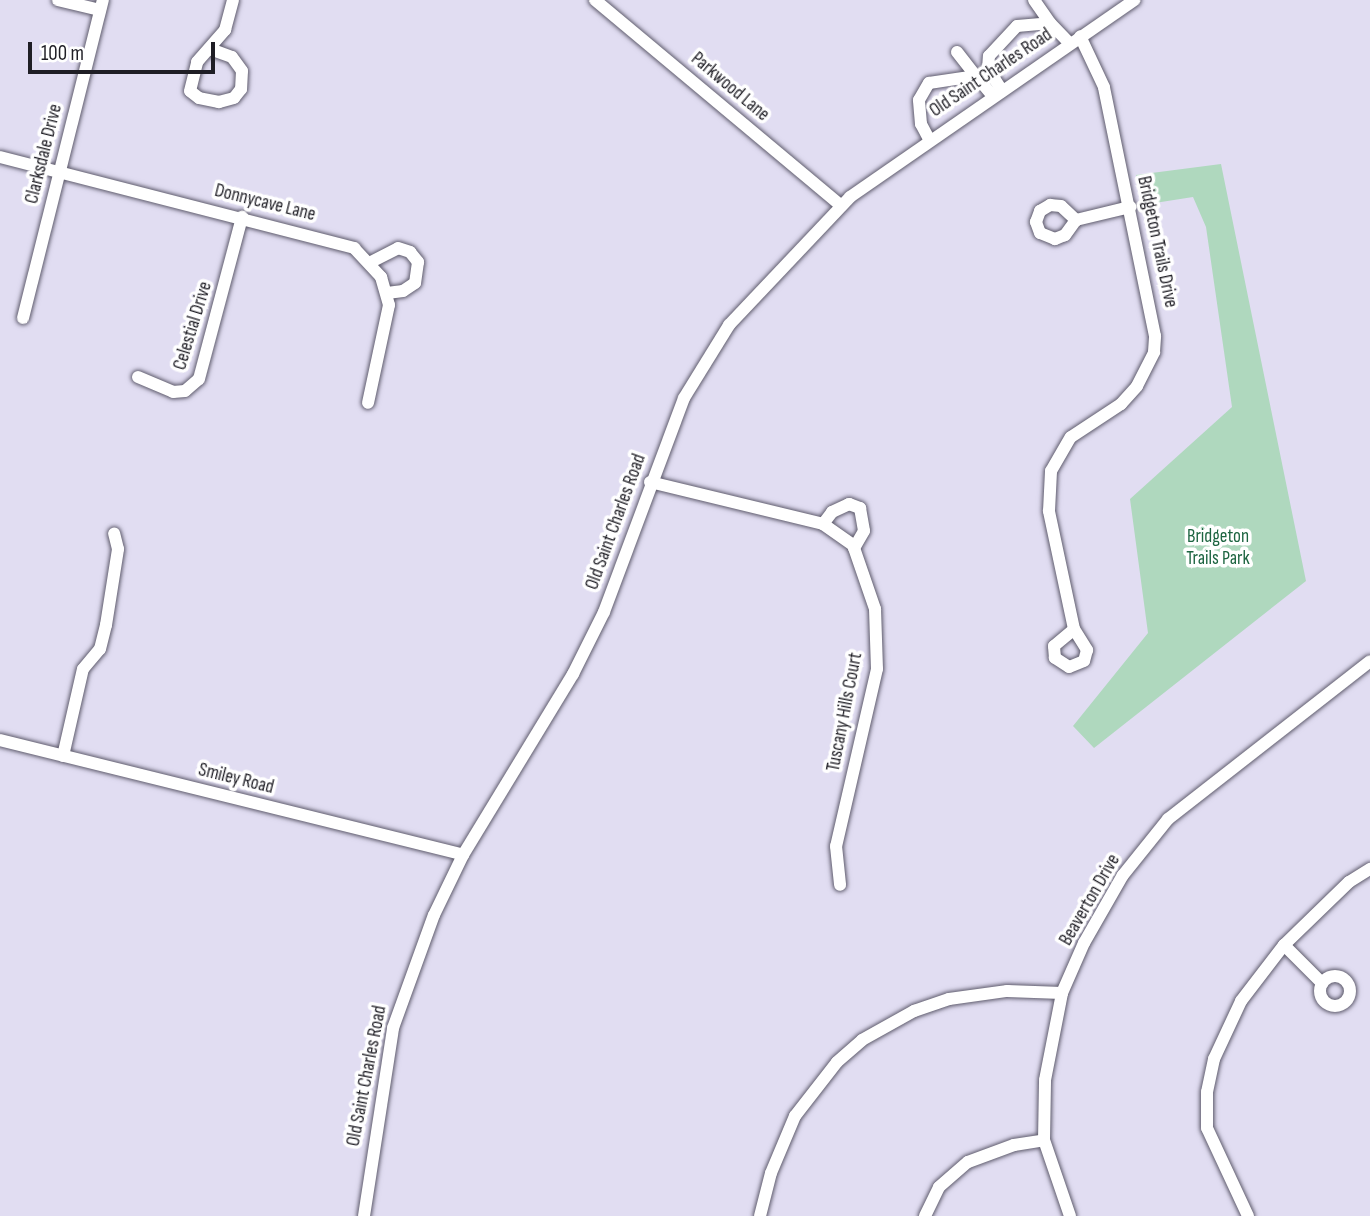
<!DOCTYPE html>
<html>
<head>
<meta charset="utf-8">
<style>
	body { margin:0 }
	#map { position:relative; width:1370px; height:1216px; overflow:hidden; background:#e1ddf2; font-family:"Sofia Sans Condensed",sans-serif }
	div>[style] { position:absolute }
	.green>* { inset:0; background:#afd8be }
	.roads { filter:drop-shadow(0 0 2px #5f5c6d) drop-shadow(0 0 2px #5f5c6d) }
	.minor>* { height:12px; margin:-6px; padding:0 6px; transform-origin:6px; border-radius:6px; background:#fff }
	.minor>.ring { margin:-6px; padding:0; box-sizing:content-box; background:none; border:12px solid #fff; border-radius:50% }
	span { translate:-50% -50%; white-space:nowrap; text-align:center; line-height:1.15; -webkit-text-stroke:7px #fff; paint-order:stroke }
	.street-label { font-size:19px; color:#1f1e25 }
	.park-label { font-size:19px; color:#1d6541 }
	.scale { position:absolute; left:28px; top:42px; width:187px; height:32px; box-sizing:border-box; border:4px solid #1f1e25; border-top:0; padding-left:9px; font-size:21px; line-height:24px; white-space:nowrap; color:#1f1e25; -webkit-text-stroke:5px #fff; paint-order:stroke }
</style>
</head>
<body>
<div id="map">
	<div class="green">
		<div style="clip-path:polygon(1221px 164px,1306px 581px,1094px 748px,1073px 726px,1148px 633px,1130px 499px,1232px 407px,1206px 227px,1193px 197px,1142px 205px,1136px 175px)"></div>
	</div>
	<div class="roads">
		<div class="minor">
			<div style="left:58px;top:0;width:43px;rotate:13.4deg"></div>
			<div style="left:595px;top:0;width:319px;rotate:39.9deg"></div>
			<div style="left:1034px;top:0;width:28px;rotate:55deg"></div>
			<div style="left:210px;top:49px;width:23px;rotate:20deg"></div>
			<div style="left:232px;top:57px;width:17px;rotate:54deg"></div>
			<div style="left:242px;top:71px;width:18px;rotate:93deg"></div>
			<div style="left:241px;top:89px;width:11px;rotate:128deg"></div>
			<div style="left:234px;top:98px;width:16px;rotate:165deg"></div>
			<div style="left:219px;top:102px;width:20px;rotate:-169deg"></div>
			<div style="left:199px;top:98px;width:11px;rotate:-142deg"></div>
			<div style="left:190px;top:91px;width:30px;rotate:-76deg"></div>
			<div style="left:197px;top:62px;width:43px;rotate:-48.8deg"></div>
			<div style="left:225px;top:30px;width:31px;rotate:-75deg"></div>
			<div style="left:957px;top:52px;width:31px;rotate:52deg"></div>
			<div style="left:1001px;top:89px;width:24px;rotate:-123deg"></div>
			<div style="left:988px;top:69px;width:13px;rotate:-86deg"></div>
			<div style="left:989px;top:56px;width:41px;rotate:-47deg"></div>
			<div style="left:1017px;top:26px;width:33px;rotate:-5deg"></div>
			<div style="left:1050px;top:23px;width:28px;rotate:46deg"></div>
			<div style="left:929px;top:139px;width:17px;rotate:-118deg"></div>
			<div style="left:921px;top:124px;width:24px;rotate:-95deg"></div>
			<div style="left:919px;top:100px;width:20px;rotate:-60deg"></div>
			<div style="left:929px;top:83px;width:48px;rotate:-8.5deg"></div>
			<div style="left:976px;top:76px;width:26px;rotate:50deg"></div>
			<div style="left:0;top:157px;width:366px;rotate:14.4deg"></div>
			<div style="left:354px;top:248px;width:40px;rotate:47deg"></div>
			<div style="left:381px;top:277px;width:29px;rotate:74deg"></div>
			<div style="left:389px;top:305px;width:100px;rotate:102.1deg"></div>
			<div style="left:1050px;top:205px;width:11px;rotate:5deg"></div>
			<div style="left:1061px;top:206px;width:21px;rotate:43deg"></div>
			<div style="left:1076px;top:220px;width:19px;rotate:126deg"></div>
			<div style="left:1065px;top:235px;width:11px;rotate:158deg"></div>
			<div style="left:1055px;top:239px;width:16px;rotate:-158deg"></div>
			<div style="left:1040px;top:233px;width:12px;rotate:-110deg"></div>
			<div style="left:1036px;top:222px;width:12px;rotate:-70deg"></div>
			<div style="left:1040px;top:211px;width:12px;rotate:-31deg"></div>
			<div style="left:1076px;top:220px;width:56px;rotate:-13.5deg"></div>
			<div style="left:371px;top:262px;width:30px;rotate:-27deg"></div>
			<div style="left:398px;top:248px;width:13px;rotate:18deg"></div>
			<div style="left:410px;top:252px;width:13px;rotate:51deg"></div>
			<div style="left:418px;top:262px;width:21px;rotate:98deg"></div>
			<div style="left:415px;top:283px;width:14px;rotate:146deg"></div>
			<div style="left:403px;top:291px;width:16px;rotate:173deg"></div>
			<div style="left:23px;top:318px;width:328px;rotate:-75.9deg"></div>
			<div style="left:138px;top:377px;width:38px;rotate:23deg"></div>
			<div style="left:173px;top:392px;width:12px;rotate:-5deg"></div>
			<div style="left:185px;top:391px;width:18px;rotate:-41deg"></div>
			<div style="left:199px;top:379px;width:168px;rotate:-75.1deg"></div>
			<div style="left:650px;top:482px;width:178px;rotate:13.6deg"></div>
			<div style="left:823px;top:524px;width:37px;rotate:35deg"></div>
			<div style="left:853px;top:545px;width:68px;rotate:71deg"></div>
			<div style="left:875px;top:609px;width:60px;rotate:88.1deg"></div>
			<div style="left:877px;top:669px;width:182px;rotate:103deg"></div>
			<div style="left:836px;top:846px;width:39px;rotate:84deg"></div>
			<div style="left:823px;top:524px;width:15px;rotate:-53deg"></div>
			<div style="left:832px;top:512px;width:19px;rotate:-25deg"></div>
			<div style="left:849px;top:504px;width:12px;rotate:20deg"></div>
			<div style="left:860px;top:508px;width:23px;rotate:80deg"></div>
			<div style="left:864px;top:531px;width:20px;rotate:120deg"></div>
			<div style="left:1074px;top:629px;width:121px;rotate:-102deg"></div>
			<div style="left:1049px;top:511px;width:40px;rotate:-87.1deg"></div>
			<div style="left:1051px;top:471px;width:39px;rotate:-60deg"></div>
			<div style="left:1071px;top:437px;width:60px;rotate:-33.4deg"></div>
			<div style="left:1121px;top:404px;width:24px;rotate:-48deg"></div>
			<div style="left:1137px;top:386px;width:38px;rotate:-63deg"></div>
			<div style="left:1154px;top:352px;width:16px;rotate:-86deg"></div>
			<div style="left:1155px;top:336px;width:254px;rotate:-101.6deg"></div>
			<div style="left:1104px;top:87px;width:56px;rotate:-115.2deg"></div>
			<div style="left:1074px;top:629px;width:25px;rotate:58deg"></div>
			<div style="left:1087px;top:650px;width:11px;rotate:105deg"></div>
			<div style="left:1084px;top:661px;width:16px;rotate:158deg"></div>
			<div style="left:1069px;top:667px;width:17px;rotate:-147deg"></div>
			<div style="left:1055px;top:658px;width:12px;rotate:-95deg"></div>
			<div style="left:1054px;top:646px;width:26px;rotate:-40deg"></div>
			<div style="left:0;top:740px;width:477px;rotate:13.9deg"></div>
			<div style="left:63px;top:756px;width:89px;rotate:-77.1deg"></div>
			<div style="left:83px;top:669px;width:26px;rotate:-50deg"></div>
			<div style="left:100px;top:649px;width:25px;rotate:-76deg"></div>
			<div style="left:106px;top:625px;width:77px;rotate:-81deg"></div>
			<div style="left:118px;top:549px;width:16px;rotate:-104deg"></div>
			<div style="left:1284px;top:945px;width:54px;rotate:45deg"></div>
			<div class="ring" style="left:1320px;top:976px;width:18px;height:18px"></div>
			<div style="left:364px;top:1216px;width:190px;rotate:-81.2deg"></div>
			<div style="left:393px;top:1028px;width:120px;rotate:-70.1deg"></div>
			<div style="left:434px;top:915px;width:67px;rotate:-64.2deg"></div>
			<div style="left:463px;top:855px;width:212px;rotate:-58.7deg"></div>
			<div style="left:573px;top:674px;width:69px;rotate:-63.4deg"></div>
			<div style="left:604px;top:612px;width:228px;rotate:-69.5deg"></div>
			<div style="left:684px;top:398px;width:86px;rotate:-58.3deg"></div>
			<div style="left:729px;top:325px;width:176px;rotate:-46.6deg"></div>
			<div style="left:850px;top:197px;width:346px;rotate:-34.7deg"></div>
			<div style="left:760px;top:1216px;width:44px;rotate:-75.7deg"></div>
			<div style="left:771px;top:1173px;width:62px;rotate:-67.2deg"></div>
			<div style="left:795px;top:1116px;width:68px;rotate:-52.1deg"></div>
			<div style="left:837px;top:1062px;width:33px;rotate:-41deg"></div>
			<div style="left:862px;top:1040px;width:60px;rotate:-29.1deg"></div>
			<div style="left:914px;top:1011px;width:37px;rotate:-19deg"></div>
			<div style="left:949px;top:999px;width:59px;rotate:-7.9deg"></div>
			<div style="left:1007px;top:991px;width:55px;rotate:2.1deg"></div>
			<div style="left:925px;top:1216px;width:32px;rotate:-64deg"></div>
			<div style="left:939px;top:1187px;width:38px;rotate:-41deg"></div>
			<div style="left:968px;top:1162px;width:49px;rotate:-20.3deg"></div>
			<div style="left:1014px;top:1145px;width:30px;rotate:-9deg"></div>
			<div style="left:1070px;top:1216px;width:80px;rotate:-108.9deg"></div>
			<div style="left:1044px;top:1140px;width:60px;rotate:-89deg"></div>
			<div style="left:1045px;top:1080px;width:89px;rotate:-78.9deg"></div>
			<div style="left:1062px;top:993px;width:55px;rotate:-66.3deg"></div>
			<div style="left:1084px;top:943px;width:78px;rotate:-60.2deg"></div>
			<div style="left:1123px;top:875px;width:72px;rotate:-51.2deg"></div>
			<div style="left:1168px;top:819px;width:256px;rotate:-38deg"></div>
			<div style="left:1248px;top:1216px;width:97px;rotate:-115deg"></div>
			<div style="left:1207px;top:1128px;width:36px;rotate:-90deg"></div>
			<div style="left:1207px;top:1092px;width:34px;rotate:-78deg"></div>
			<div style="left:1214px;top:1059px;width:64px;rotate:-65deg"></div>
			<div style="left:1241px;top:1001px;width:71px;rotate:-52.5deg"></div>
			<div style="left:1284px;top:945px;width:91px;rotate:-44.1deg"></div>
			<div style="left:1349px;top:882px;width:25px;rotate:-32deg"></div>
		</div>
	</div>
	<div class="street-label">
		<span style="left:991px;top:73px;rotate:-34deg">Old Saint Charles Road</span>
		<span style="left:730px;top:87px;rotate:40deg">Parkwood Lane</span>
		<span style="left:44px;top:154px;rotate:-76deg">Clarksdale Drive</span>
		<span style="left:265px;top:203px;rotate:14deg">Donnycave Lane</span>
		<span style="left:1157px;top:242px;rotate:78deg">Bridgeton Trails Drive</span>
		<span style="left:193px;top:326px;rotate:-73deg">Celestial Drive</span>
		<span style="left:616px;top:522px;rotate:-70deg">Old Saint Charles Road</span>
		<span style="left:845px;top:712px;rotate:-79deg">Tuscany Hills Court</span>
		<span style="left:236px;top:779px;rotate:14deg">Smiley Road</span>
		<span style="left:1090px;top:900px;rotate:-60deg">Beaverton Drive</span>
		<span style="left:367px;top:1076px;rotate:-79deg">Old Saint Charles Road</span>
	</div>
	<div class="park-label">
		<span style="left:1218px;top:548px">Bridgeton<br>Trails Park</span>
	</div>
	<div class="scale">100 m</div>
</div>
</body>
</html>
